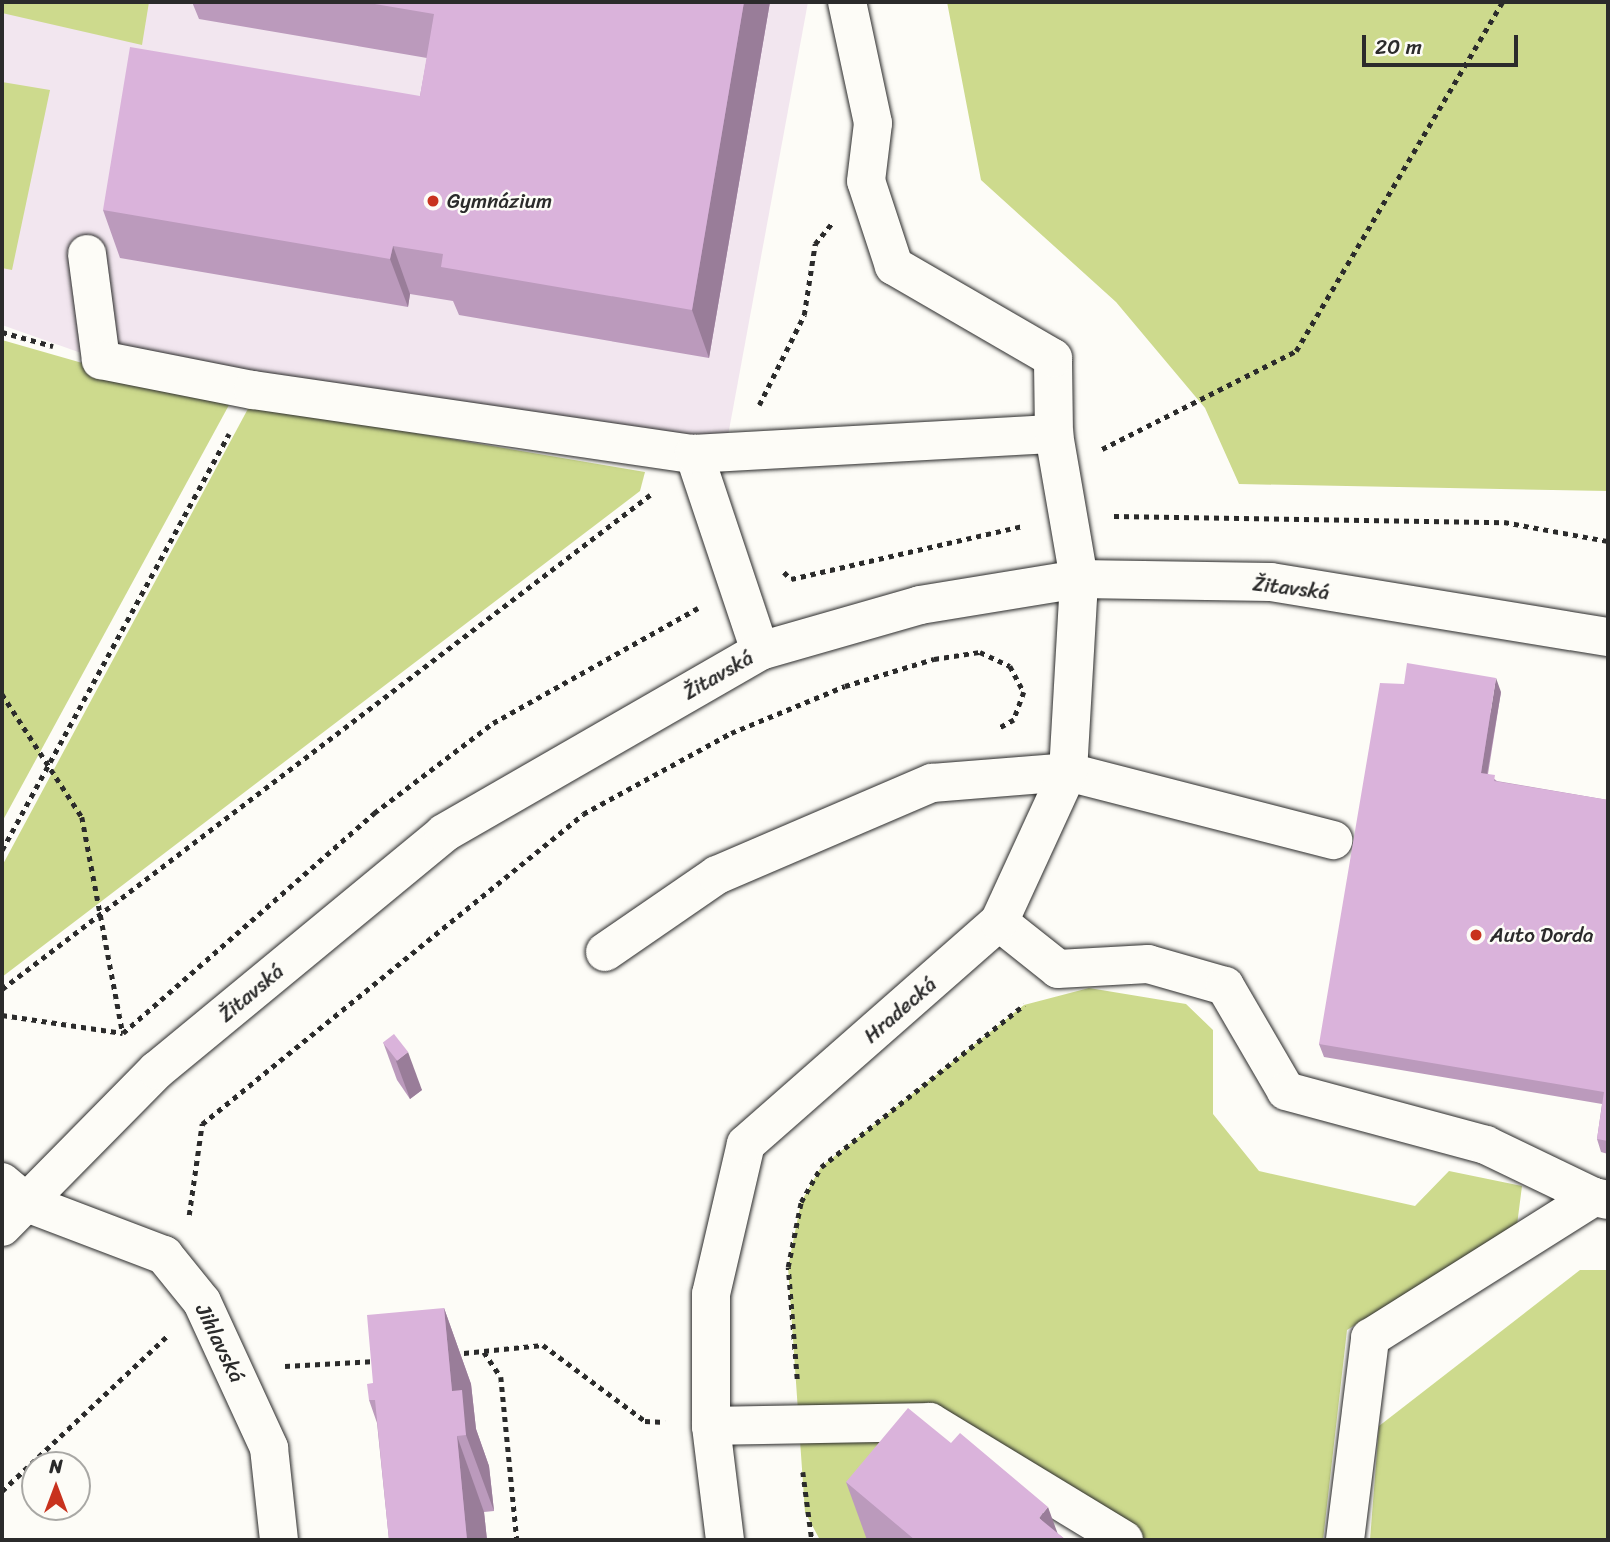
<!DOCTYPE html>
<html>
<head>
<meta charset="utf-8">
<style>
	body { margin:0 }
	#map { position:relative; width:1610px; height:1542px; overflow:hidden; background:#fdfcf7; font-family:Sriracha,sans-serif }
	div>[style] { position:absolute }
	.built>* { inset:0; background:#f2e6ef }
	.green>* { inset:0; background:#cdda8d }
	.path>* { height:4.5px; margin-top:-2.25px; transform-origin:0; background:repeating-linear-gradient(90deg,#2b2b2b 0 5px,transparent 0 10px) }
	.roads { filter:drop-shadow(0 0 2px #2b2b2b) drop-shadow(0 0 2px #2b2b2b) }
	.minor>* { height:38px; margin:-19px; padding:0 19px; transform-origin:19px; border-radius:19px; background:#fdfcf7 }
	.wall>* { inset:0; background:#bb9abc }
	.shaded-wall>* { inset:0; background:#997d99 }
	.building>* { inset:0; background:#dab3db; transform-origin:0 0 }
	.dots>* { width:19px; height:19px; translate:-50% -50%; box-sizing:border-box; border:4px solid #fdfcf7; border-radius:50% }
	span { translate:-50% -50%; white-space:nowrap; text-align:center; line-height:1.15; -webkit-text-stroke:5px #fdfcf7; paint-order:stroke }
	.poi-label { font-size:21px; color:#2b2b2b }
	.left { translate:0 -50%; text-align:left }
	.street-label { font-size:21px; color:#2b2b2b }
	.frame { position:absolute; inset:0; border:4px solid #2b2b2b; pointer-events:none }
	.north { position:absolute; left:21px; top:1451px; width:70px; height:70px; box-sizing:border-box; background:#fdfcf7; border:2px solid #a9a8a5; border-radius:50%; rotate:0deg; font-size:19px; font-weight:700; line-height:28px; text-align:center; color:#2b2b2b }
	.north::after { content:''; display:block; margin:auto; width:24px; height:32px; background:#c8321e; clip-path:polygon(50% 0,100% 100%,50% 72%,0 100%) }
	.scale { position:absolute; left:1362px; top:35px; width:156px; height:32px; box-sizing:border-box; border:4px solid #2b2b2b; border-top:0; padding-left:9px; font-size:21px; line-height:24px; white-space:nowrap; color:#2b2b2b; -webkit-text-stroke:5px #fdfcf7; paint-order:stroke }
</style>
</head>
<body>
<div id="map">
	<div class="built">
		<div style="clip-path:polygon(2px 2px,808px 2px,725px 452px,101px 360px,2px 325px)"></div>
	</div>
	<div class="green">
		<div style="clip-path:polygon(2px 2px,149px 2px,142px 45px,2px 13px)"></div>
		<div style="clip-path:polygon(947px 2px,1608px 2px,1608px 491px,1239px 484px,1205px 408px,1116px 302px,981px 180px)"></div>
		<div style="clip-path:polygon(2px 82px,50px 90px,12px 270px,2px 268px)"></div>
		<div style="clip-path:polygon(2px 340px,229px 405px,2px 822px)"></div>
		<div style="clip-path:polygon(250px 405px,645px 472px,640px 491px,2px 977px,2px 866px)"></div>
		<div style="clip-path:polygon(1089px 988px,1186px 1004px,1213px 1030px,1213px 1114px,1259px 1171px,1415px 1206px,1449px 1171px,1522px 1186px,1517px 1225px,1347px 1330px,1323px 1540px,1124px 1540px,1018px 1487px,896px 1540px,820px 1540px,805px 1512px,788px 1267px,801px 1202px,821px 1167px,1024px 1005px)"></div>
		<div style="clip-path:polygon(1580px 1270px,1608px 1270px,1608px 1540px,1370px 1540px,1379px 1426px)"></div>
	</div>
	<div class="path">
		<div style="left:2px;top:332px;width:53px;rotate:15.4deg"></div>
		<div style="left:759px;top:405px;width:101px;rotate:-63.4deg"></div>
		<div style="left:804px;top:315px;width:72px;rotate:-81.2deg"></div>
		<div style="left:815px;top:244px;width:26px;rotate:-51deg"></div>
		<div style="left:1102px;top:449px;width:217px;rotate:-26.8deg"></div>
		<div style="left:1296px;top:351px;width:405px;rotate:-59.4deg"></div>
		<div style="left:1114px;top:516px;width:390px;rotate:0.9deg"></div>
		<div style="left:1504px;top:522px;width:106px;rotate:10.4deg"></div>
		<div style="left:784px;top:572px;width:10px;rotate:45deg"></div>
		<div style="left:791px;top:579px;width:237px;rotate:-12.9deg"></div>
		<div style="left:2px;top:694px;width:147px;rotate:57deg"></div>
		<div style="left:82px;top:817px;width:220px;rotate:79.3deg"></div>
		<div style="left:2px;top:850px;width:474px;rotate:-61.4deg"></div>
		<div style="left:2px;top:989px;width:815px;rotate:-37.32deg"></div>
		<div style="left:2px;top:1015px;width:122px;rotate:8.5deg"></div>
		<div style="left:123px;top:1033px;width:334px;rotate:-41.2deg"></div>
		<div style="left:374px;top:813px;width:149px;rotate:-37.1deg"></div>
		<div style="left:493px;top:723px;width:235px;rotate:-29.3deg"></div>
		<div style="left:189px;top:1215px;width:92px;rotate:-81.9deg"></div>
		<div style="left:202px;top:1124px;width:491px;rotate:-39.1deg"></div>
		<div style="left:583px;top:814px;width:169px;rotate:-28.7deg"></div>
		<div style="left:731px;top:733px;width:123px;rotate:-22.4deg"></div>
		<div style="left:845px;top:686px;width:93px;rotate:-16.9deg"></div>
		<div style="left:934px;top:659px;width:47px;rotate:-8.7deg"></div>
		<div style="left:980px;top:652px;width:33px;rotate:25deg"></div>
		<div style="left:1010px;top:666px;width:30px;rotate:62deg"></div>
		<div style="left:1024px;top:692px;width:30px;rotate:110deg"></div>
		<div style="left:1014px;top:720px;width:18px;rotate:151deg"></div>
		<div style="left:484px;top:1352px;width:30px;rotate:56deg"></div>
		<div style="left:501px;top:1377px;width:164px;rotate:84.4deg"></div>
		<div style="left:454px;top:1354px;width:89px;rotate:-5.8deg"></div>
		<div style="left:543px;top:1345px;width:127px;rotate:36.7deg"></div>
		<div style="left:645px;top:1421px;width:20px;rotate:3deg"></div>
		<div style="left:285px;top:1366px;width:91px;rotate:-3.1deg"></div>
		<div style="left:797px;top:1379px;width:112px;rotate:-94.6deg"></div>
		<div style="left:788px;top:1267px;width:66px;rotate:-78.7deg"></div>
		<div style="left:801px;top:1202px;width:40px;rotate:-60.3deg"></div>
		<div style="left:821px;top:1167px;width:260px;rotate:-38.6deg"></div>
		<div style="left:803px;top:1472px;width:69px;rotate:82.5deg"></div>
		<div style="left:2px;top:1491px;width:226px;rotate:-43.2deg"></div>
	</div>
	<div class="roads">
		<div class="minor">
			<div style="left:87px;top:254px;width:107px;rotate:82.5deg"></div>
			<div style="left:101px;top:360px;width:155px;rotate:11.2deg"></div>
			<div style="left:253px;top:390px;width:446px;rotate:8.3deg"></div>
			<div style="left:760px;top:651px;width:208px;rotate:-108.5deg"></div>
			<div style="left:694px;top:454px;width:361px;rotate:-3.2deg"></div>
			<div style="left:999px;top:922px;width:75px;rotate:38.5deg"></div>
			<div style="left:1058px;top:969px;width:90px;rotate:-3.2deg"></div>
			<div style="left:1148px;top:964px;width:80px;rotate:15.9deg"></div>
			<div style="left:1225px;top:986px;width:121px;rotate:59.8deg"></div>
			<div style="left:1286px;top:1091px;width:207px;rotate:15.1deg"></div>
			<div style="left:1486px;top:1145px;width:120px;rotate:25.7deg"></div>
			<div style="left:605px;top:952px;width:136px;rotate:-34.5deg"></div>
			<div style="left:717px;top:875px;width:234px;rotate:-23.2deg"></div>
			<div style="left:932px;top:783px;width:136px;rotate:-4.6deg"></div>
			<div style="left:1068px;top:772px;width:274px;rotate:14.4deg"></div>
			<div style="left:2px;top:1182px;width:33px;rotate:40deg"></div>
			<div style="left:27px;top:1203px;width:147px;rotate:20.8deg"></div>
			<div style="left:164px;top:1255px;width:60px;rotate:51deg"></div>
			<div style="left:202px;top:1302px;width:161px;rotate:65.3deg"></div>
			<div style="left:269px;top:1448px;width:93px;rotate:83.8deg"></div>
			<div style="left:2px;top:1227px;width:221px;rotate:-45.4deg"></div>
			<div style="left:157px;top:1070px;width:372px;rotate:-39.5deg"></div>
			<div style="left:444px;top:833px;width:365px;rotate:-29.9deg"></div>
			<div style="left:760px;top:651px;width:166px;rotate:-16deg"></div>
			<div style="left:920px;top:605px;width:161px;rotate:-9.3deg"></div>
			<div style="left:1079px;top:579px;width:192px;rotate:0.9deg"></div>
			<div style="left:1271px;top:582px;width:341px;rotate:9.3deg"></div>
			<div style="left:711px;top:1426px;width:219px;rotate:-1deg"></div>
			<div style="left:930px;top:1422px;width:227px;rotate:31.3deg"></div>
			<div style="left:725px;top:1540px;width:115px;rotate:-97deg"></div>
			<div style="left:711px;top:1426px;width:132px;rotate:-90deg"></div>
			<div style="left:711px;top:1294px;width:154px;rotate:-76.9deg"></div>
			<div style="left:746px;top:1144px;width:337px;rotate:-41.3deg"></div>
			<div style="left:999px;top:922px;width:165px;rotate:-65.3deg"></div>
			<div style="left:1068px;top:772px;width:193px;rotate:-86.7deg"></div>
			<div style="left:1079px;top:579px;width:147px;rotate:-99.8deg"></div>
			<div style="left:1054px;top:434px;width:76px;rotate:-90.8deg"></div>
			<div style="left:1053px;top:358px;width:184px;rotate:-149.9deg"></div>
			<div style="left:894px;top:266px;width:89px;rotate:-108.2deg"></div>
			<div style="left:866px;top:181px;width:58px;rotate:-83.1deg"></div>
			<div style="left:873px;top:123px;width:124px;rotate:-102.1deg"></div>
			<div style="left:1345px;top:1540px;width:204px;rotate:-82.9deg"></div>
			<div style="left:1370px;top:1338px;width:265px;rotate:-32.2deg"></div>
			<div style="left:1594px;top:1197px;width:14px;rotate:12deg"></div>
		</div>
	</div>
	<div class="wall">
		<div style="clip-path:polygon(192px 2px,770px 2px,709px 358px,459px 315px,453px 301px,410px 294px,408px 307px,120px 258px,103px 210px,420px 96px,427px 58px,199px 19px)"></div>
		<div style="clip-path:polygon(1501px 692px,1488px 774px,1497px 781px,1608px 800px,1608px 1154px,1601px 1152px,1597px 1139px,1602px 1104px,1324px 1057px,1319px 1044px)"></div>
		<div style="clip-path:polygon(383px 1042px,422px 1090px,410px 1099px,397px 1080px)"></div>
		<div style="clip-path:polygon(444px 1308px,471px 1384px,476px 1429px,489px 1466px,494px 1511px,484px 1512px,487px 1540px,389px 1540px,377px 1423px,369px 1400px,373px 1383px)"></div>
		<div style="clip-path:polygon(846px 1482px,1057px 1533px,1066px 1540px,867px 1540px)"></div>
	</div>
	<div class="shaded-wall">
		<div style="clip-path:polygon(744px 2px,770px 2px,709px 358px,692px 310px)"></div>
		<div style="clip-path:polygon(393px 246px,410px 294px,408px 307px,390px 259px)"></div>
		<div style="clip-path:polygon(1496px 678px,1501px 692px,1485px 786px,1481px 773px)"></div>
		<div style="clip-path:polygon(408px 1052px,422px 1090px,410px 1099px,396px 1061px)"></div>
		<div style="clip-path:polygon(444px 1308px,471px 1384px,476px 1429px,489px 1466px,494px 1511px,466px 1435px,452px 1391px)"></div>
		<div style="clip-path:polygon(457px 1436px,484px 1512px,487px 1540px,467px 1540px)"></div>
		<div style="clip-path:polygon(1048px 1507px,1060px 1540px,1039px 1518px)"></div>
	</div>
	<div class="building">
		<div style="clip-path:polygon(363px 2px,744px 2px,692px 310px,441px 267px,443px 254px,393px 246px,390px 259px,103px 210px,130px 47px,420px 96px,434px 14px)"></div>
		<div style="clip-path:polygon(1407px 663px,1496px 678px,1481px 773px,1495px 775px,1494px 781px,1608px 800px,1608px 1141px,1597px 1139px,1604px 1092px,1319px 1044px,1380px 683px,1404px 684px)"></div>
		<div style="left:394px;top:1034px;width:23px;height:14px;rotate:52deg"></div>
		<div style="clip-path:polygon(444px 1308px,452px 1391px,462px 1390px,466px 1435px,457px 1436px,467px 1540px,389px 1540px,375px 1400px,369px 1400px,367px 1384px,373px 1383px,367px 1315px)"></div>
		<div style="clip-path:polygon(908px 1408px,951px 1443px,960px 1433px,1048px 1507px,1039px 1518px,1066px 1540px,915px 1540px,846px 1482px)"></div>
	</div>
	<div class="dots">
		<div style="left:433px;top:201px;background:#c8321e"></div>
		<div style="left:1476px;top:935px;background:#c8321e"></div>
	</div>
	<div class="poi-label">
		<span class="left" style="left:447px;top:201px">Gymnázium</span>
		<span class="left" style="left:1490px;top:935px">Auto Dorda</span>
	</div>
	<div class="street-label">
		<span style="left:1291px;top:588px;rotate:7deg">Žitavská</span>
		<span style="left:718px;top:675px;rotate:-30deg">Žitavská</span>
		<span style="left:251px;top:993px;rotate:-40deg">Žitavská</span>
		<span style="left:900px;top:1010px;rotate:-41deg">Hradecká</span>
		<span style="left:220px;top:1343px;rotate:64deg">Jihlavská</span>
	</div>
	<div class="frame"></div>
	<div class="north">N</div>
	<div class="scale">20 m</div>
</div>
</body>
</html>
